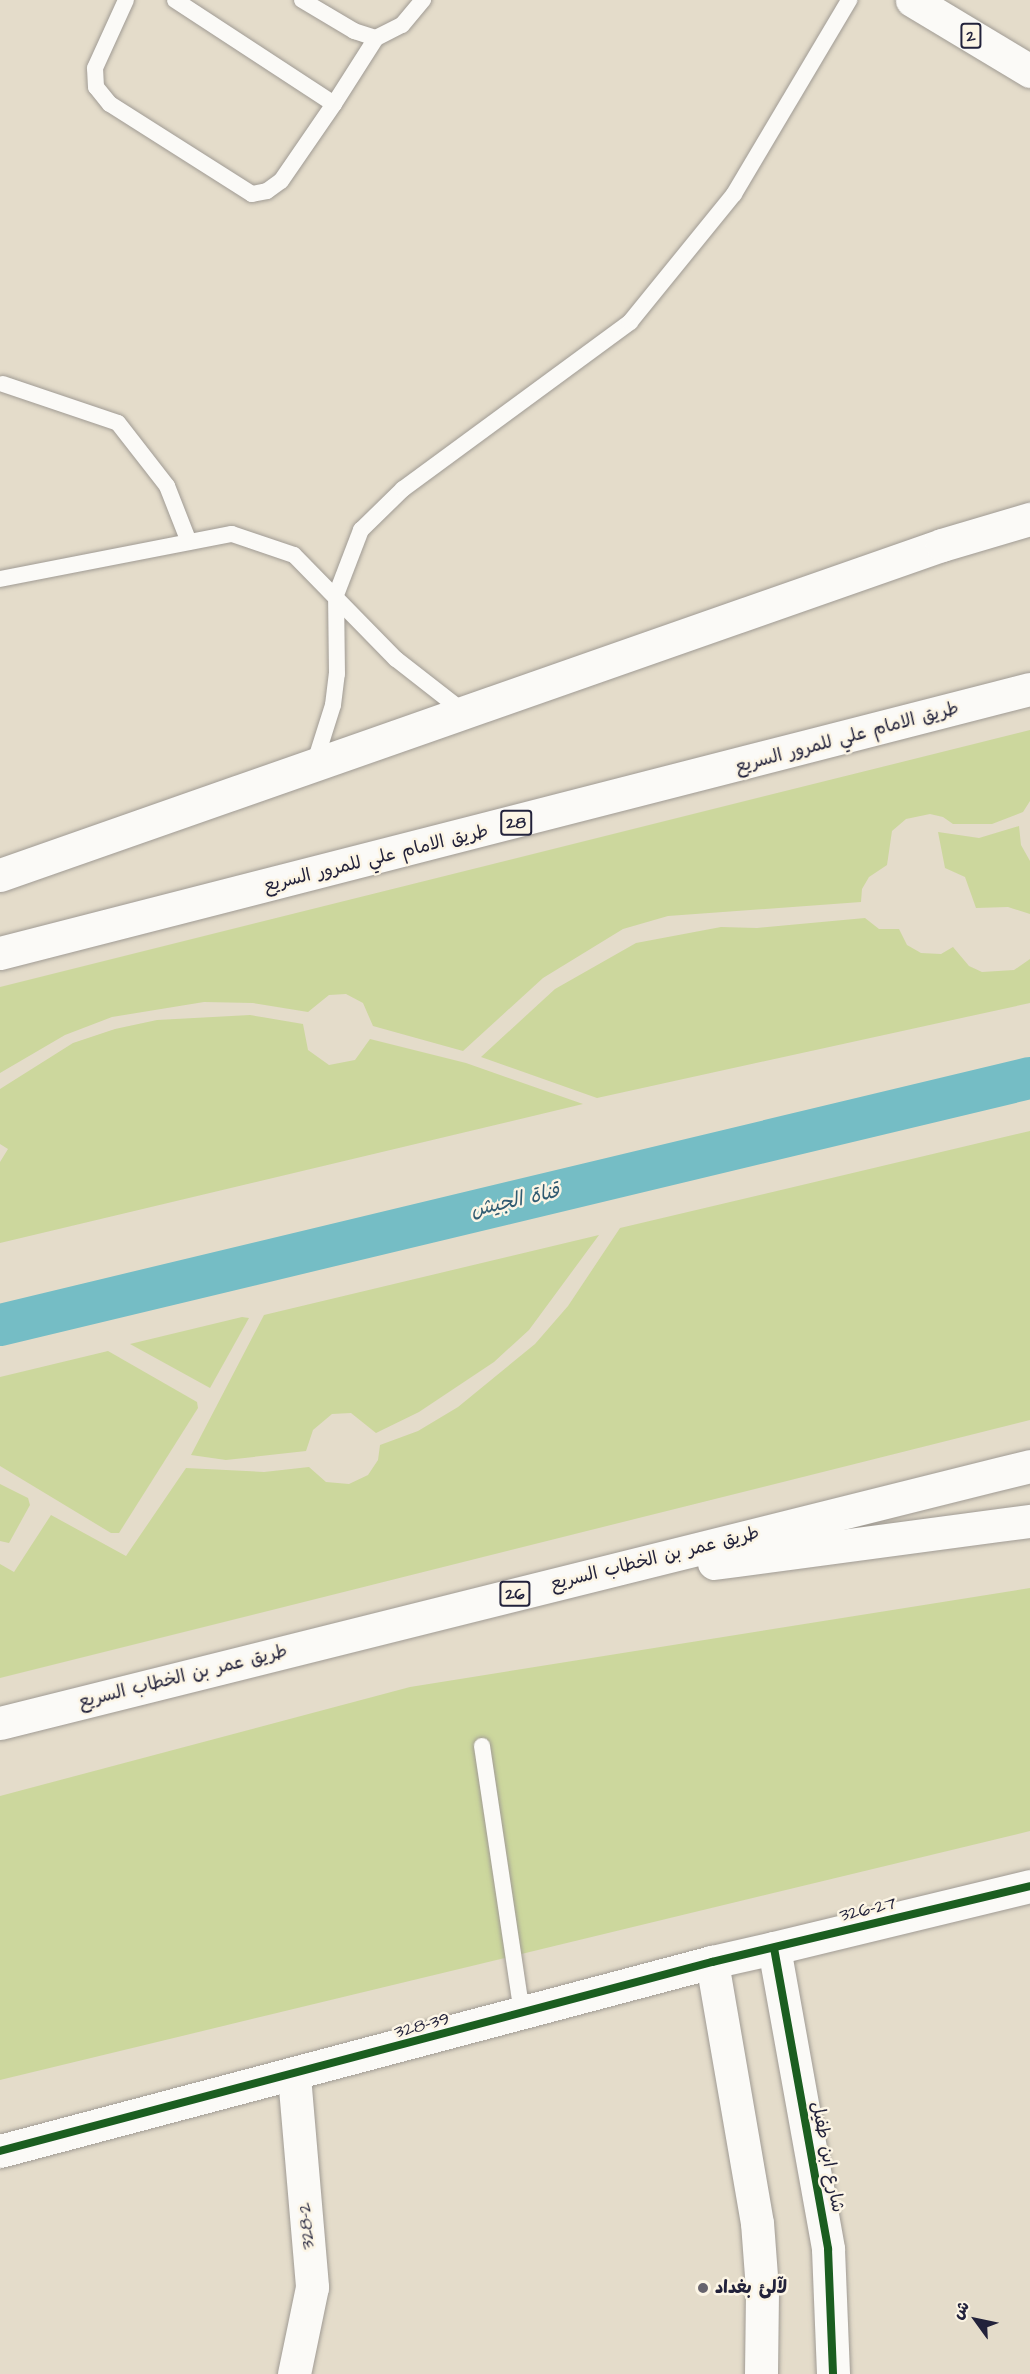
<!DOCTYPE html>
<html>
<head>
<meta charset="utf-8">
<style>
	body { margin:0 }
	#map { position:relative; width:1030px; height:2374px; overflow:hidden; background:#e4dcca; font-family:"Architects Daughter","Playpen Sans Arabic",sans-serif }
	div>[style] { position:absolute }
	.green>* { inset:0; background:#ccd79d }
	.canal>* { height:42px; margin:-21px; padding:0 21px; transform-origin:21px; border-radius:21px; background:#75bdc5 }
	.roads { filter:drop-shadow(0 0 2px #a09b94) drop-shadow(0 0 2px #a09b94) }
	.lane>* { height:16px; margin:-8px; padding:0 8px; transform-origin:8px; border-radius:8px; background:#fbfaf7 }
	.street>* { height:33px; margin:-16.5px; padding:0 16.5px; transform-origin:16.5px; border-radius:16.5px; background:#fbfaf7 }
	.secondary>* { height:33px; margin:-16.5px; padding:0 16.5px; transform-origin:16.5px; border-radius:16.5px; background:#fbfaf7 }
	.highway>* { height:33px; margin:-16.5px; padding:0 16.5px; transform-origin:16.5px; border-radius:16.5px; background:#fbfaf7 }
	.cycleway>* { height:8px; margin:-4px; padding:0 4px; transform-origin:4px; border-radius:4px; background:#1b5e20 }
	.dots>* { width:16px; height:16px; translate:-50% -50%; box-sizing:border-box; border:3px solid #fcf5e5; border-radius:50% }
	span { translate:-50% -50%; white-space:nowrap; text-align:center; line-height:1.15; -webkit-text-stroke:5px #fcf5e5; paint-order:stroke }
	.shield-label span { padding:2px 4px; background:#fcf5e5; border:2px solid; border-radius:4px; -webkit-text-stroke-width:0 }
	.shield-label { font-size:16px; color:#22223b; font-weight:700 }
	.street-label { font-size:18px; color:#22223b }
	.poi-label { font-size:18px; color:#22223b; font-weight:700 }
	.left { translate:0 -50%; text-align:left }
	.water-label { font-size:20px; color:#305b71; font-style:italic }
	.north { position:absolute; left:946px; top:2290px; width:60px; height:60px; -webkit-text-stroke:4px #fcf5e5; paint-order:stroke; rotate:303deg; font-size:16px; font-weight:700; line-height:24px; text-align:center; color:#22223b }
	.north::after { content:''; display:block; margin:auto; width:21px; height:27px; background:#22223b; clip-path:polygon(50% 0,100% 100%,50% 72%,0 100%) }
</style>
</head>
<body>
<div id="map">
	<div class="green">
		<div style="clip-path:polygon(1030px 730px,1030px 801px,1023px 812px,992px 824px,953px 824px,943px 817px,930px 814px,906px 819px,892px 831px,887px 865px,869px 877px,862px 889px,861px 902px,668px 916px,623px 929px,543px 978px,463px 1051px,373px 1026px,363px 1003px,346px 994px,329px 995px,308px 1012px,253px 1003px,204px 1002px,112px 1017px,65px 1035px,0 1073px,0 987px)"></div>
		<div style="clip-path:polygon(1019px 826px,1021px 845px,1030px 861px,1030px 914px,1008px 907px,976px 908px,965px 877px,945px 868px,938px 832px,979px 838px)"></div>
		<div style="clip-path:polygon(865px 918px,879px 929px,899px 929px,907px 945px,921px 953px,941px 954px,953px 947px,969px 966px,982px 972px,1014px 970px,1030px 959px,1030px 1003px,597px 1098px,481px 1057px,555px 989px,636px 943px,721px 927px,757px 928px)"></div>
		<div style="clip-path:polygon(250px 1015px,303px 1024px,308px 1050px,329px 1065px,355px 1060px,370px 1039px,466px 1063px,583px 1104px,0 1243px,0 1162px,8px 1149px,0 1144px,0 1089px,73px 1043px,115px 1029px,157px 1020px)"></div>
		<div style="clip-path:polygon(1030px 1131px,1030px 1420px,0 1678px,0 1564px,14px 1572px,51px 1515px,126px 1556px,186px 1468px,264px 1472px,309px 1467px,326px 1482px,349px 1484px,368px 1475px,378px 1460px,380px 1445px,418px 1431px,458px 1407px,535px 1344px,568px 1306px,620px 1228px)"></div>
		<div style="clip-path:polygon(599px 1235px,529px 1330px,494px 1362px,419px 1412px,376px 1433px,351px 1413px,332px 1414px,313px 1430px,306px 1451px,226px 1460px,191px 1455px,264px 1315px)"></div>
		<div style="clip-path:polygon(242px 1317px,249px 1318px,210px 1388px,130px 1344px)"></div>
		<div style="clip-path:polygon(108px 1351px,197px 1402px,198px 1408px,119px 1533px,111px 1533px,0 1466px,0 1377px)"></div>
		<div style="clip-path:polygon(0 1484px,28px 1498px,30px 1505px,9px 1543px,0 1541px)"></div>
		<div style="clip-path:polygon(1030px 1588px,1030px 1831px,0 2080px,0 1796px,410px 1687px)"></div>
	</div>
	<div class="canal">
		<div style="left:0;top:1325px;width:1059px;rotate:-13.49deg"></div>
	</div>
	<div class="roads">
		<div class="lane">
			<div style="left:126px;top:0;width:75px;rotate:114.5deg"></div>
			<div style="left:95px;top:68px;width:19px;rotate:87deg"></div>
			<div style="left:96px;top:87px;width:22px;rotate:51deg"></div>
			<div style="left:110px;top:104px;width:168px;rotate:32.4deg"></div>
			<div style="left:252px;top:194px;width:15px;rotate:-11deg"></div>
			<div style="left:267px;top:191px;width:17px;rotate:-36deg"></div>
			<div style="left:281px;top:181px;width:93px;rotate:-55.5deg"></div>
			<div style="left:175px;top:0;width:190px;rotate:33.2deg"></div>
			<div style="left:334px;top:104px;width:78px;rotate:-57.5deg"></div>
			<div style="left:302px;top:0;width:61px;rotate:30.8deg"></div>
			<div style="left:354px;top:31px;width:23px;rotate:18deg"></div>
			<div style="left:376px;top:38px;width:29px;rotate:-27deg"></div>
			<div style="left:402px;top:25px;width:33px;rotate:-50deg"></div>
			<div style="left:3px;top:384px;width:121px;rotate:18.7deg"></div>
			<div style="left:118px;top:423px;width:80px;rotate:52.1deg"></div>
			<div style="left:167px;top:486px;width:60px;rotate:68.6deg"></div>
			<div style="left:0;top:579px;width:236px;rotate:-11deg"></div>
			<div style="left:232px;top:534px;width:65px;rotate:18.7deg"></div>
			<div style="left:294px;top:555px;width:146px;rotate:45.6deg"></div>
			<div style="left:396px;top:659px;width:88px;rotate:38deg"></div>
			<div style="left:314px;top:765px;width:63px;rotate:-72.4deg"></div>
			<div style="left:333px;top:705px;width:31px;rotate:-83deg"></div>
			<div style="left:337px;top:674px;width:79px;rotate:-90.7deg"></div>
			<div style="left:336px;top:595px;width:70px;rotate:-69deg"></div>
			<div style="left:361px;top:530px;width:59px;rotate:-44.3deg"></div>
			<div style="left:403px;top:489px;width:282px;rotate:-36.3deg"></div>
			<div style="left:630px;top:322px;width:165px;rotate:-50.9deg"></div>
			<div style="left:734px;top:194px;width:226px;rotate:-59.3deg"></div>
			<div style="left:482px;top:1746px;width:271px;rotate:81.5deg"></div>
		</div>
		<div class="street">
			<div style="left:774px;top:1948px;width:263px;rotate:-13.6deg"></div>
			<div style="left:294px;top:2076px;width:212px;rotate:85.1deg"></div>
			<div style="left:312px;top:2287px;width:89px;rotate:101.7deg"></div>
			<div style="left:0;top:2151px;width:737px;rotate:-14.87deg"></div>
		</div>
		<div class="secondary">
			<div style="left:761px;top:2374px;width:85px;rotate:-89.3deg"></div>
			<div style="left:762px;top:2289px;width:66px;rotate:-94.3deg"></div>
			<div style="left:757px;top:2223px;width:265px;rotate:-99.8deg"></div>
			<div style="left:712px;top:1962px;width:64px;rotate:-12.7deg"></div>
			<div style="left:774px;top:1948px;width:306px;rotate:79.8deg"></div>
			<div style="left:828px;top:2249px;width:125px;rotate:87.7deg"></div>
		</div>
		<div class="highway">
			<div style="left:912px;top:0;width:138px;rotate:31deg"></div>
			<div style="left:0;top:875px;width:998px;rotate:-19.31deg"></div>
			<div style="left:942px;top:545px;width:92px;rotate:-16.5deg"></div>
			<div style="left:0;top:953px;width:1063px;rotate:-14.38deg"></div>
			<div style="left:714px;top:1563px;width:319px;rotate:-7.6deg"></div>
			<div style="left:0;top:1723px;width:1062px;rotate:-14.01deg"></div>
		</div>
	</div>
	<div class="cycleway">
		<div style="left:774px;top:1948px;width:306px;rotate:79.8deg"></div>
		<div style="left:828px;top:2249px;width:125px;rotate:87.7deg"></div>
		<div style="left:0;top:2151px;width:737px;rotate:-14.87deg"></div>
		<div style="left:712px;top:1962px;width:327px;rotate:-13.4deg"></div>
	</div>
	<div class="dots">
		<div style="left:703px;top:2288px;background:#66636d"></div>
	</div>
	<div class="shield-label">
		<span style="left:971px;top:36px">2</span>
		<span style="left:516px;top:823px">28</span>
		<span style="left:515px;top:1594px">26</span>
	</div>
	<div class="street-label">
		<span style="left:847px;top:738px;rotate:-15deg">طريق الامام علي للمرور السريع</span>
		<span style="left:376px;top:859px;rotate:-14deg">طريق الامام علي للمرور السريع</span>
		<span style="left:655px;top:1559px;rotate:-14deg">طريق عمر بن الخطاب السريع</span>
		<span style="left:183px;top:1677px;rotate:-14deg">طريق عمر بن الخطاب السريع</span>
		<span style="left:868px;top:1910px;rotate:-13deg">326-27</span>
		<span style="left:422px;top:2026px;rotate:-15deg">328-39</span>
		<span style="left:827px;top:2157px;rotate:79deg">شارع ابن طفيل</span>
		<span style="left:307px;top:2226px;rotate:-95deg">328-2</span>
	</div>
	<div class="poi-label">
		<span class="left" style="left:715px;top:2288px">لآلئ بغداد</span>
	</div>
	<div class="water-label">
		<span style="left:515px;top:1201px;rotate:-13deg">قناة الجيش</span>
	</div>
	<div class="north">ش</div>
</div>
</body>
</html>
